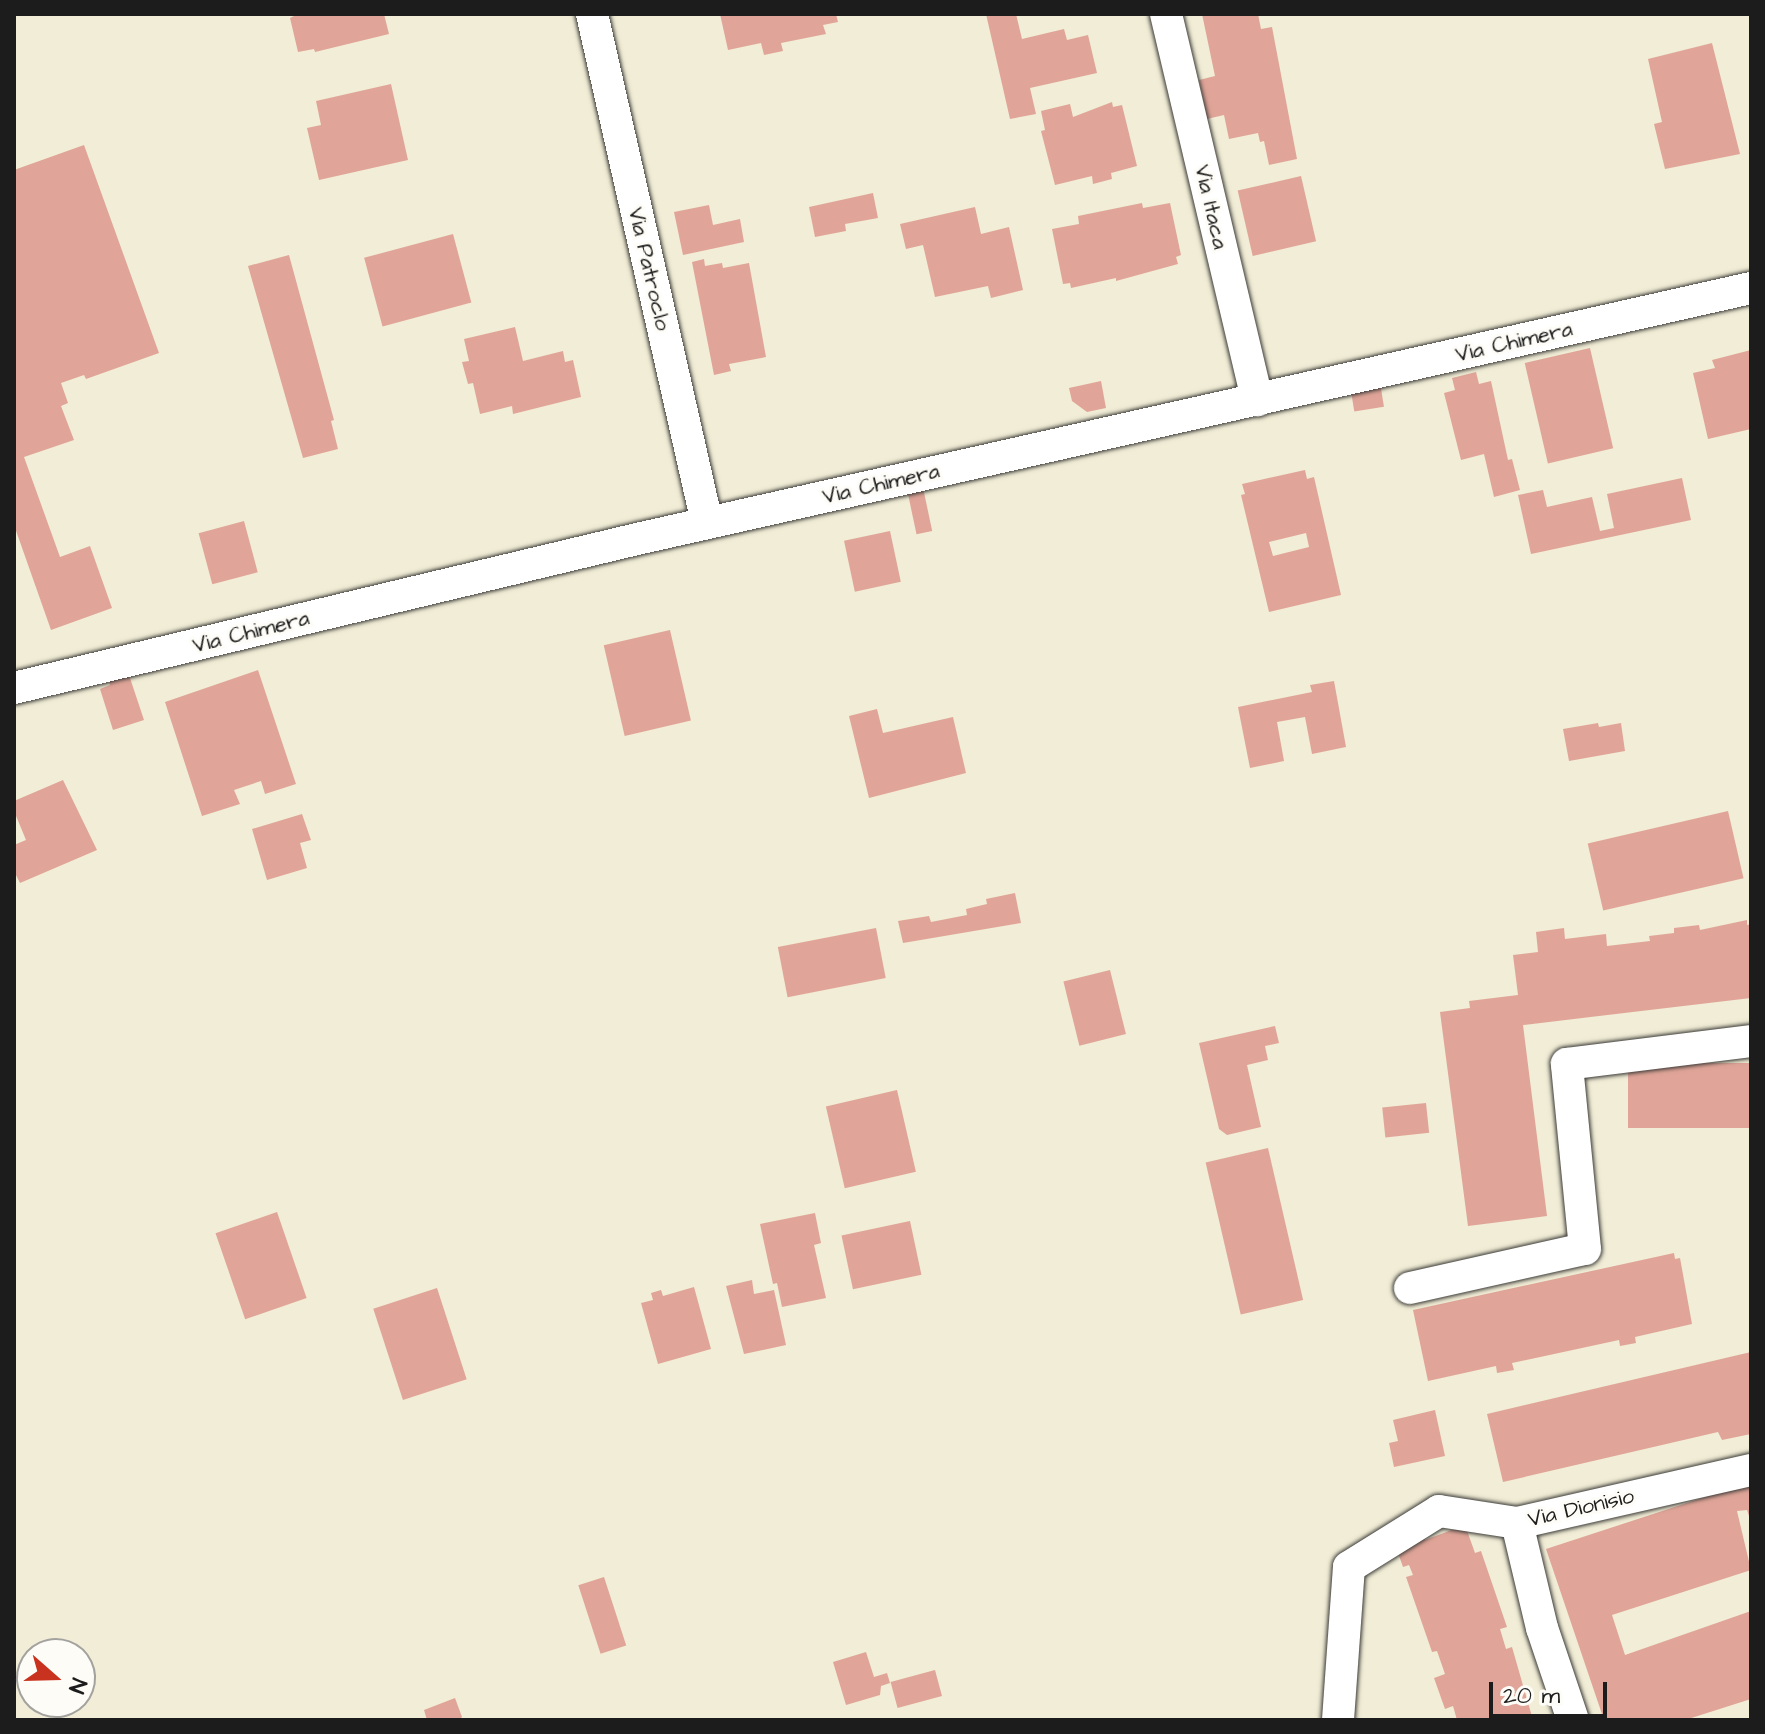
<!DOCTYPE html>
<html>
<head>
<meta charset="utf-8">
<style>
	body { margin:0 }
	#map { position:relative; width:1765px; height:1734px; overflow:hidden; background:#f1edd6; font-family:"Architects Daughter",sans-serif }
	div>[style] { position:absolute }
	.building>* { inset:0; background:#e0a598; transform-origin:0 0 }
	.roads { filter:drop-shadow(0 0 2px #3c3b38) drop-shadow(0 0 2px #3c3b38) }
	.minor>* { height:32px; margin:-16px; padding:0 16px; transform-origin:16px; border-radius:16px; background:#fff }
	span { translate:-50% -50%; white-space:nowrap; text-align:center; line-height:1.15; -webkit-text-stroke:6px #fdfcf7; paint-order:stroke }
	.street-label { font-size:22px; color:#1c1c1c }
	.frame { position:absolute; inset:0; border:16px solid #1c1c1c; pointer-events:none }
	.north { position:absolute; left:16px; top:1638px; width:80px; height:80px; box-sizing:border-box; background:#fdfcf7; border:2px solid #a3a29f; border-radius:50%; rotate:110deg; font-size:22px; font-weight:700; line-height:32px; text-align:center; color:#1c1c1c }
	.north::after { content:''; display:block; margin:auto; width:28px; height:36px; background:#c8321e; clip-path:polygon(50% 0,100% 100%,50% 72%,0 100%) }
	.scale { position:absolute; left:1489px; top:1682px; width:118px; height:36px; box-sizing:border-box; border:4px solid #1c1c1c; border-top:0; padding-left:10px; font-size:24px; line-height:28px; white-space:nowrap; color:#1c1c1c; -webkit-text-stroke:6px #fdfcf7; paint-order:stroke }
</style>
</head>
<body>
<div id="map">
	<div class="building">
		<div style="clip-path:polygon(298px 14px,384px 14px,389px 34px,315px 52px,314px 49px,298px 52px,290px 18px)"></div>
		<div style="clip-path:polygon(720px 14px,836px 14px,838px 22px,823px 25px,826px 34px,781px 43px,783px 51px,764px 55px,761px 43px,728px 50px)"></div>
		<div style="clip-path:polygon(986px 14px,1016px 14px,1022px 39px,1064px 29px,1067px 40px,1088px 35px,1097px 73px,1030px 88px,1036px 114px,1010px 119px)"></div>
		<div style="clip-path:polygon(1202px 14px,1258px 14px,1261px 29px,1272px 27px,1297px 159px,1269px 165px,1264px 141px,1260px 142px,1258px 133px,1229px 139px,1224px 115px,1207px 119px,1199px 80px,1215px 76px)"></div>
		<div style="clip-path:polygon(1712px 43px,1740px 154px,1665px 169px,1654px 124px,1662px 122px,1648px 59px)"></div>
		<div style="clip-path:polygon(391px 84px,408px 160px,319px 180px,307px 128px,321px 125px,316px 101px)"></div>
		<div style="clip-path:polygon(1112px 102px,1113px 107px,1122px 105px,1137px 166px,1111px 173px,1112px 179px,1093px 184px,1092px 176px,1055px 185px,1041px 131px,1045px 130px,1041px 111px,1070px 104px,1073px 117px)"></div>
		<div style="clip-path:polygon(84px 145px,159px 353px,86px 379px,84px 375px,61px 383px,68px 403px,61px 406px,74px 440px,24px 457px,60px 557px,90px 546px,112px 608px,51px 630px,14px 525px,14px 170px)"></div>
		<div style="left:1301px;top:176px;width:67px;height:65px;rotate:77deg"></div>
		<div style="clip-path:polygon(873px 193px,878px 218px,845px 224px,846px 231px,815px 237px,809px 207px)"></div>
		<div style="clip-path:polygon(1142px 203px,1143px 208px,1170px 203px,1181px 255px,1176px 257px,1178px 264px,1116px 281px,1116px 278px,1071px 288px,1070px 283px,1063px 284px,1052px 229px,1079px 224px,1078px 216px)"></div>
		<div style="clip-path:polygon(709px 205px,713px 225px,740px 219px,744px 242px,683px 255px,674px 212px)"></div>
		<div style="clip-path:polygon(975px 207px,981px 234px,1009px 227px,1023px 290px,991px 298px,988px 286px,935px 297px,923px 245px,906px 249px,900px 224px)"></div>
		<div style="left:453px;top:234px;width:71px;height:92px;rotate:75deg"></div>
		<div style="clip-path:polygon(289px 255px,334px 420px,331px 421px,338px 449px,303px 458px,248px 266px)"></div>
		<div style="clip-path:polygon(704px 259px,705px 266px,722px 263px,723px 268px,749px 263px,766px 357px,729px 364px,731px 371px,714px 375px,692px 262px)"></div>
		<div style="clip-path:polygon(515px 327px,523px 361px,563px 351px,565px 362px,573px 360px,581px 397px,513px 414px,512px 406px,480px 414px,473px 383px,468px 384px,462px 362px,469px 361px,464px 339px)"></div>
		<div style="left:1590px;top:348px;width:103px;height:67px;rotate:77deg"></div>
		<div style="clip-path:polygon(1751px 350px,1751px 429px,1708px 439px,1693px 373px,1715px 368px,1712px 360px)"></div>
		<div style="clip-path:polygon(1476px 372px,1479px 384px,1491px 381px,1508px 460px,1512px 459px,1520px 490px,1494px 497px,1484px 454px,1461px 460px,1444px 393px,1455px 390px,1452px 378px)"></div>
		<div style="clip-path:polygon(1101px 381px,1106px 408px,1087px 412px,1072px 401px,1069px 388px)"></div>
		<div style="left:1380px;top:382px;width:25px;height:30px;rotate:81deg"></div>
		<div style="clip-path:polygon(evenodd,1305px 470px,1307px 479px,1314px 477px,1341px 595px,1269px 612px,1241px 495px,1245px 494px,1242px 484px,1305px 470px,1306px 533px,1309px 547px,1273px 556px,1269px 542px,1306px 533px)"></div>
		<div style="clip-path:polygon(1682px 478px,1691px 520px,1531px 554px,1518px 495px,1543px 490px,1547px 507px,1592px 497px,1600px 531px,1614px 528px,1607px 494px)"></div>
		<div style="left:922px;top:483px;width:49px;height:16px;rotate:78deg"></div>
		<div style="left:244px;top:521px;width:53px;height:47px;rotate:75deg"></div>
		<div style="left:890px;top:531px;width:52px;height:47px;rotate:78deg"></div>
		<div style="left:670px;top:630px;width:93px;height:68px;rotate:77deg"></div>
		<div style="clip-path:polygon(127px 669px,144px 720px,113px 730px,100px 689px,110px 685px,107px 675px)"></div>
		<div style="clip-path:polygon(258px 670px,296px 784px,265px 794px,261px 781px,234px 790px,240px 804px,202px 816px,165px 702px)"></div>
		<div style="clip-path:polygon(1334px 681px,1346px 747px,1312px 754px,1305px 717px,1277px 722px,1284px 761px,1250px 768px,1238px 707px,1312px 692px,1310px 685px)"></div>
		<div style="clip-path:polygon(877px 709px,883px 733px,953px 717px,966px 773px,869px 798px,849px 716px)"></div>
		<div style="clip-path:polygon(1598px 723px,1599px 727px,1621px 723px,1625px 751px,1569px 761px,1563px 729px)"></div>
		<div style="clip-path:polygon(63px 780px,97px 850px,20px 883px,14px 871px,14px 845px,26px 840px,14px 811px,14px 801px)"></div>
		<div style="left:1728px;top:811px;width:69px;height:144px;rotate:77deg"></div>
		<div style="clip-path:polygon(302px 814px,311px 840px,300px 843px,307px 868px,267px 880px,252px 829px)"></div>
		<div style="clip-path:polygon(1015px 893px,1021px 923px,903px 943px,898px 921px,929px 916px,931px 922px,967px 915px,966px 909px,987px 904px,986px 899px)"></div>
		<div style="clip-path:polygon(1747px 920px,1747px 925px,1751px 924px,1751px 998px,1523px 1025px,1547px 1216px,1468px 1226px,1440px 1012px,1470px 1008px,1469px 1001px,1518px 995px,1513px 955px,1538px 952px,1536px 932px,1564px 928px,1565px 939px,1606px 934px,1607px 946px,1650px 941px,1649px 936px,1674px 933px,1674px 928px,1699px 925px,1700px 930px)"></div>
		<div style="left:876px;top:928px;width:51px;height:100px;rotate:79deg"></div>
		<div style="left:1110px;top:970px;width:66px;height:48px;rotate:76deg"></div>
		<div style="clip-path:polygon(1275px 1026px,1279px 1043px,1265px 1046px,1268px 1060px,1247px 1065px,1261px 1127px,1227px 1135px,1219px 1129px,1199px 1043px)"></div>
		<div style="left:1751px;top:1063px;width:65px;height:123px;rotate:90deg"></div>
		<div style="left:897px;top:1090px;width:84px;height:73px;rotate:77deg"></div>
		<div style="left:1426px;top:1103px;width:30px;height:44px;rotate:84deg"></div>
		<div style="left:1268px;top:1148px;width:156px;height:64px;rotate:77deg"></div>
		<div style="left:277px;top:1212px;width:91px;height:65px;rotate:71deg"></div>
		<div style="clip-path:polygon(815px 1213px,821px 1243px,814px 1245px,826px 1298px,782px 1307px,777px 1283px,773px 1284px,760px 1224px)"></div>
		<div style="left:910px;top:1221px;width:55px;height:70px;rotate:78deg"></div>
		<div style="clip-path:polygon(1674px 1253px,1675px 1259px,1680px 1258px,1692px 1324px,1635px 1337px,1636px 1343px,1620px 1346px,1619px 1340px,1512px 1363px,1514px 1370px,1497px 1373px,1496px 1366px,1428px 1381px,1413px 1310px)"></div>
		<div style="clip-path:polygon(752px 1280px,754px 1294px,774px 1290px,786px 1345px,744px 1354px,726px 1286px)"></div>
		<div style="clip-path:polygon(694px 1287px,711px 1349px,658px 1364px,641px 1303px,653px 1300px,651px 1293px,661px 1290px,663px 1296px)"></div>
		<div style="left:437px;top:1288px;width:96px;height:67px;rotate:72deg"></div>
		<div style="clip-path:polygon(1751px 1352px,1751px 1434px,1722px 1440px,1718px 1432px,1503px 1482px,1487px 1414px)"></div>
		<div style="clip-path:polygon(1435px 1410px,1445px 1456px,1394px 1467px,1389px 1443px,1398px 1441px,1393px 1420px)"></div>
		<div style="clip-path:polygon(1751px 1482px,1751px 1522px,1747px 1510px,1737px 1511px,1751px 1570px,1612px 1615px,1625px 1655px,1751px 1611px,1751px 1699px,1685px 1720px,1604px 1720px,1546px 1549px)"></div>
		<div style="clip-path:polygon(1465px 1525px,1475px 1553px,1481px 1551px,1507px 1627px,1500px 1629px,1506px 1649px,1512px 1647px,1533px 1720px,1457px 1720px,1453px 1706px,1445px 1709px,1434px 1678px,1445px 1674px,1437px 1651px,1432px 1652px,1431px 1649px,1406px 1577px,1413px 1575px,1409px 1565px,1403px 1567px,1395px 1544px,1423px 1535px,1425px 1540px)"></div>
		<div style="left:604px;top:1577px;width:72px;height:27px;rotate:72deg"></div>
		<div style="clip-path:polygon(866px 1652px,874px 1677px,887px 1673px,890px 1683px,881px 1686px,880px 1695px,846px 1705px,833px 1662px)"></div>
		<div style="left:935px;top:1670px;width:27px;height:46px;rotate:75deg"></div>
		<div style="clip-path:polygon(455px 1698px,462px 1717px,459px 1720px,427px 1720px,424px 1710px)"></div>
	</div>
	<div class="roads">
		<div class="minor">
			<div style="left:592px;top:14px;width:522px;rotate:77.27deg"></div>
			<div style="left:1166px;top:14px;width:397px;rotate:76.7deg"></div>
			<div style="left:14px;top:688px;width:641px;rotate:-13.45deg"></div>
			<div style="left:637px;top:539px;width:1142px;rotate:-12.7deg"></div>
			<div style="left:1410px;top:1288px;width:179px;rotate:-12.6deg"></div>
			<div style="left:1585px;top:1249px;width:186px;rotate:-95.6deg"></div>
			<div style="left:1567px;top:1064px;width:185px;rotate:-7.1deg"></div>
			<div style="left:1338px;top:1720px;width:153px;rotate:-85.9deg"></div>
			<div style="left:1349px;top:1567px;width:106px;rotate:-31.9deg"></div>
			<div style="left:1439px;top:1511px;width:79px;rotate:8.7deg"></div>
			<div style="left:1573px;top:1720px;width:97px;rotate:-108.6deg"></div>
			<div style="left:1542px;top:1628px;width:108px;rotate:-103.4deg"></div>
			<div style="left:1517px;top:1523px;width:240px;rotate:-12.8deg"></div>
		</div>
	</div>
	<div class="street-label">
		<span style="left:1211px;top:207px;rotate:77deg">Via Itaca</span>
		<span style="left:649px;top:269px;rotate:77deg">Via Patroclo</span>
		<span style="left:1514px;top:342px;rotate:-13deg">Via Chimera</span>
		<span style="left:881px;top:484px;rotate:-13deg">Via Chimera</span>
		<span style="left:251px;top:632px;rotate:-14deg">Via Chimera</span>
		<span style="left:1581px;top:1508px;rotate:-13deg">Via Dionisio</span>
	</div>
	<div class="frame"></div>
	<div class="north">N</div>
	<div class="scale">20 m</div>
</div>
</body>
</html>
